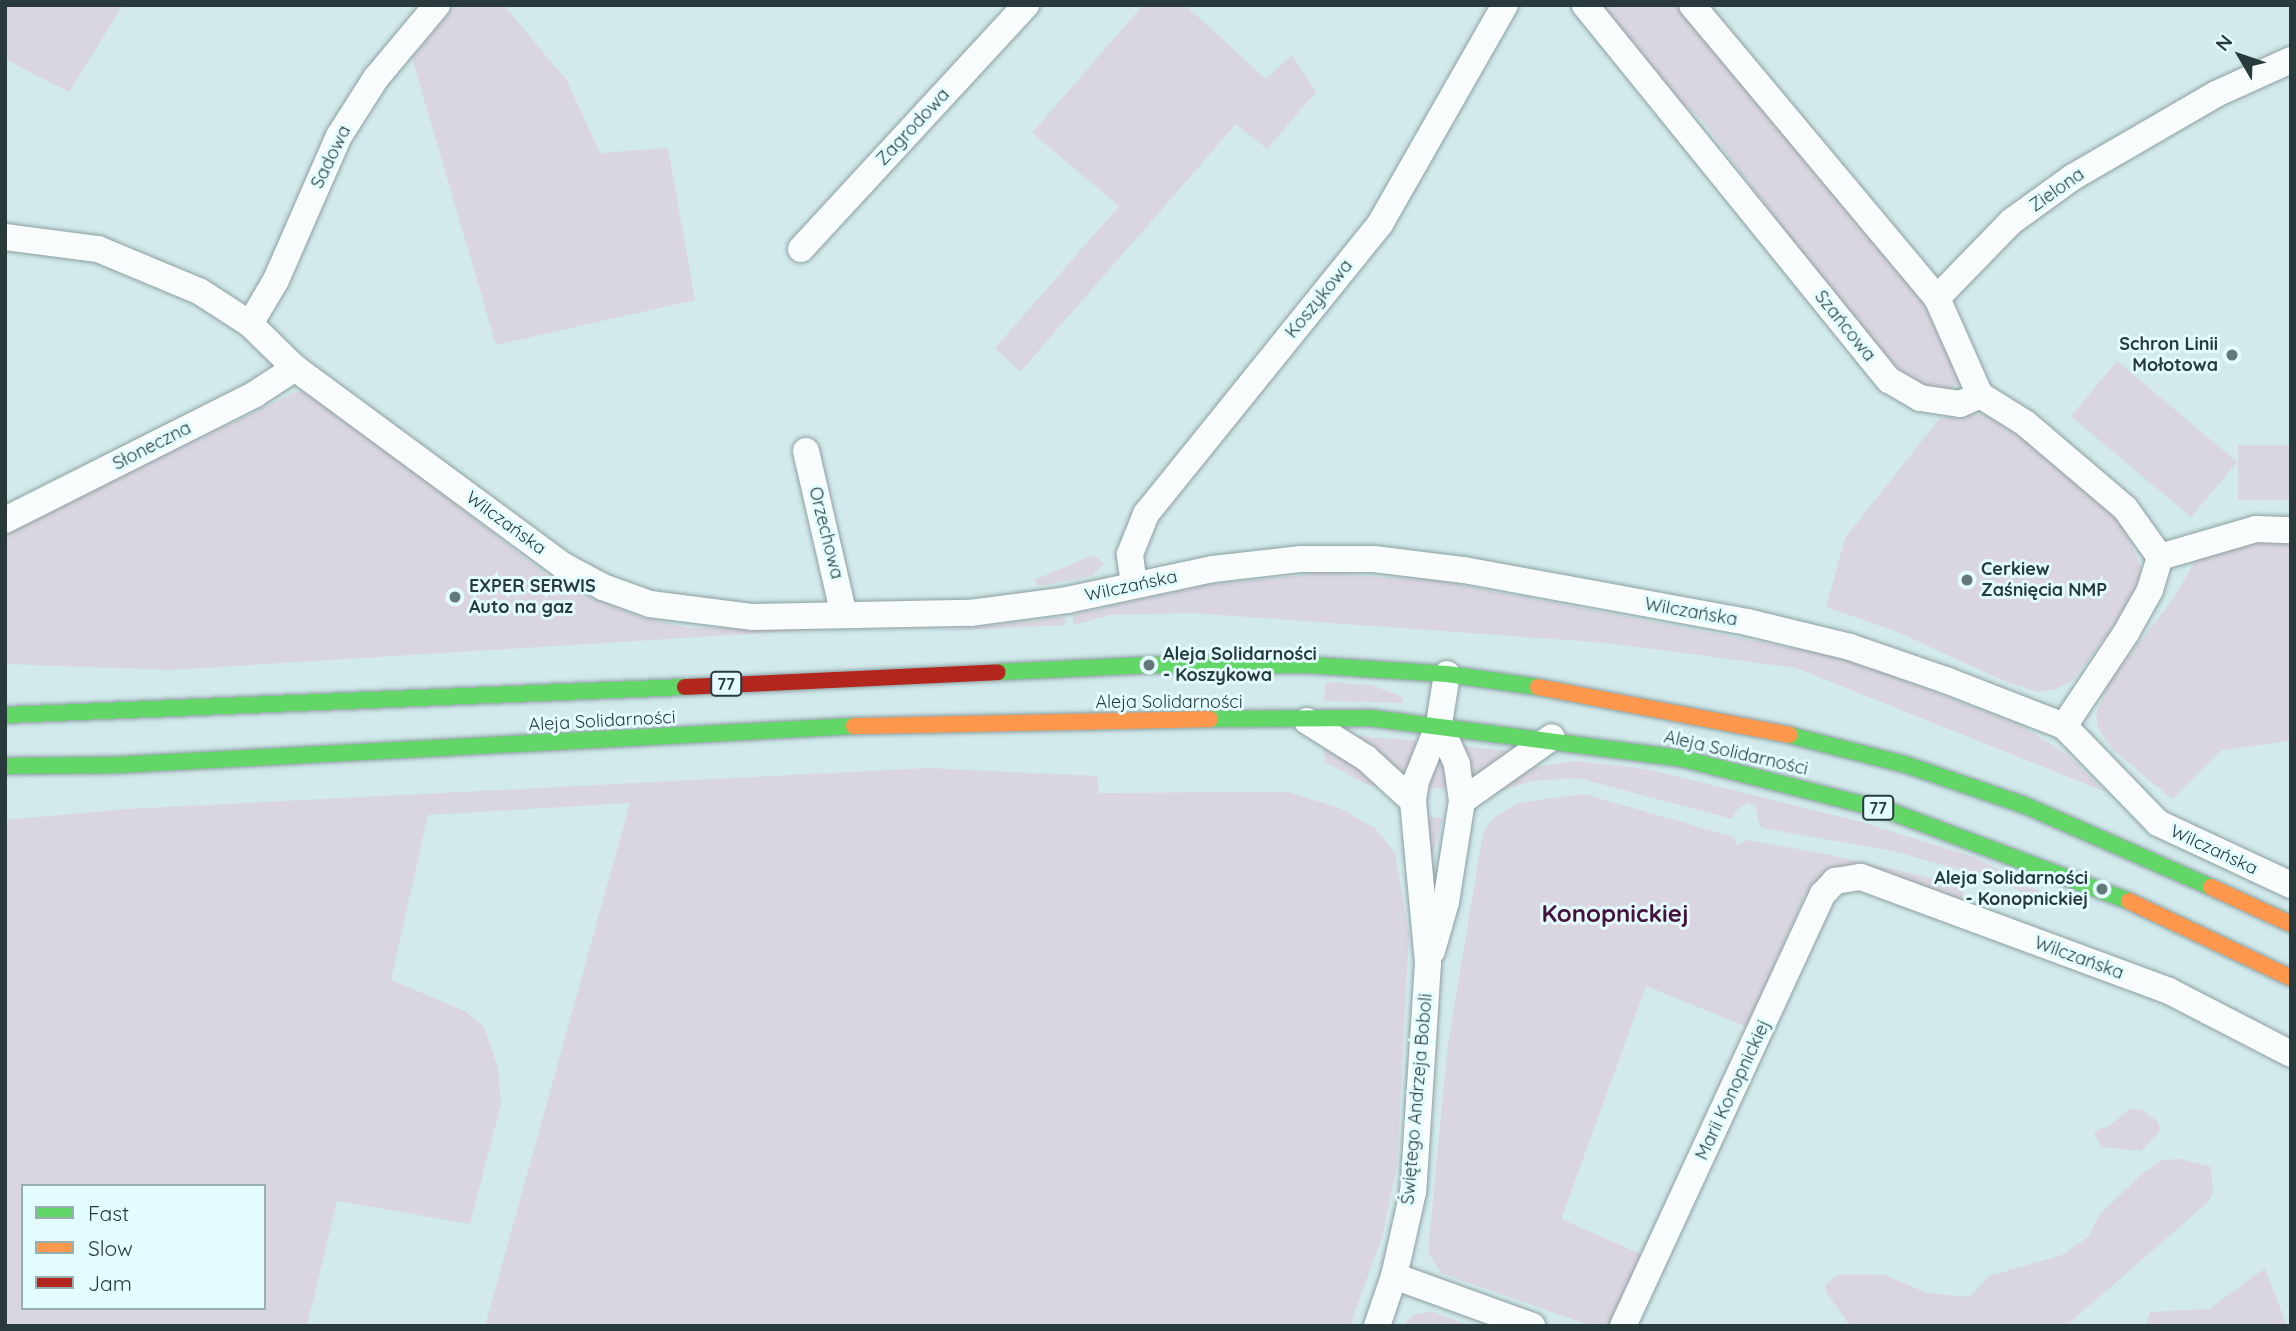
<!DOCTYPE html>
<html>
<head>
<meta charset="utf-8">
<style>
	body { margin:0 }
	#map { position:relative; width:2296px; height:1331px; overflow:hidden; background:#d2eaec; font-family:Quicksand,sans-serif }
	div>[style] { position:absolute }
	.green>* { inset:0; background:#d9d6e1; transform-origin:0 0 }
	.roads { filter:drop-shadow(0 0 2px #8d9fa1) drop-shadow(0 0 2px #8d9fa1) }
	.street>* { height:26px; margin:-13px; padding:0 13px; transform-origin:13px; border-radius:13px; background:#f8fcfc }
	.fast>* { height:16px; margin:-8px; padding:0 8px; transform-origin:8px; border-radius:8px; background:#63d668 }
	.slow>* { height:16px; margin:-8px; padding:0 8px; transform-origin:8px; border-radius:8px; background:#ff974d }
	.jam>* { height:16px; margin:-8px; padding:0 8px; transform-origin:8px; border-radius:8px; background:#b3261e }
	.dots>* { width:19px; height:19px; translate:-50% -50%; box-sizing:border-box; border:4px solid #e3fcff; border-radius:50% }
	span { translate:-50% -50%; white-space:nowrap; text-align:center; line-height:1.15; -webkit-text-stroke:6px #e3fcff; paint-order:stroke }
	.shield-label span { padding:2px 5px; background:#e3fcff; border:2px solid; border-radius:5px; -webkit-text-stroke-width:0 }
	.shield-label { font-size:16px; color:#293a3c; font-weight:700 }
	.street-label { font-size:18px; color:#293a3c }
	.poi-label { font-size:18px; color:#293a3c; font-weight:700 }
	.right { translate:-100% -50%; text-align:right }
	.left { translate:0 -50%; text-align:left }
	.district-label { font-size:24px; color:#46113f; font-weight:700 }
	.frame { position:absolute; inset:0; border:7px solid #293a3c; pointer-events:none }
	.legend { position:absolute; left:21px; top:1184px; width:245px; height:126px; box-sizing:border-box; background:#e3fcff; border:2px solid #99aeb1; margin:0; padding:9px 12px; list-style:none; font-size:21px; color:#293a3c }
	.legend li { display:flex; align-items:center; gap:14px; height:35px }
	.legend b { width:35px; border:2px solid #99aeb1 }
	.north { position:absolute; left:2205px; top:21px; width:70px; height:70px; -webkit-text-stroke:5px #e3fcff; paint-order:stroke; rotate:309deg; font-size:19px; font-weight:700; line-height:28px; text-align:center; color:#293a3c }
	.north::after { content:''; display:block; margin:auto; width:24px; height:32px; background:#293a3c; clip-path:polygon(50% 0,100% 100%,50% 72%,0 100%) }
</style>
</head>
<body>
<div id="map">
	<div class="green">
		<div style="clip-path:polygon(5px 5px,123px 5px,69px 92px,5px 59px)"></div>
		<div style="clip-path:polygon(455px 5px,504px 5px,567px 81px,600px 153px,668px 148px,695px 300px,496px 345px,412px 58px)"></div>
		<div style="clip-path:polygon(1143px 5px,1185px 5px,1266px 79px,1292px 55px,1316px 92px,1267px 149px,1236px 124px,1020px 372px,995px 348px,1119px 206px,1032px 133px)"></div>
		<div style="clip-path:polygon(1597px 5px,1683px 5px,1912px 285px,1961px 369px,1958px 384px,1947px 392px,1927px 395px,1887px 367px,1701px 119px,1668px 92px)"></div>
		<div style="left:2117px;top:361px;width:157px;height:72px;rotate:40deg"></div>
		<div style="clip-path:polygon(298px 391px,315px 394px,552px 579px,591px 598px,641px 617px,690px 628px,842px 628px,171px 670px,5px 664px,5px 532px)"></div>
		<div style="clip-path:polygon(1984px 414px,2068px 468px,2123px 524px,2142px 570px,2133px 600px,2073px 680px,2056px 689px,2038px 692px,2006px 682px,1898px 632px,1826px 607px,1845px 538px,1940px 418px)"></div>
		<div style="left:2291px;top:445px;width:55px;height:53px;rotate:90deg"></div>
		<div style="clip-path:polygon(2271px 537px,2291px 543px,2291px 740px,2220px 751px,2172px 799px,2111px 748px,2098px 728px,2096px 715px,2110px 680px,2173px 599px,2198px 556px)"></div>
		<div style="clip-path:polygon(1093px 555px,1104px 563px,1092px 576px,1039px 586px,1034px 580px)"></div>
		<div style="clip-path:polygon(1324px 573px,1438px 581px,1824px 654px,1875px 669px,2024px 727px,2069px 756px,2106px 792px,1796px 668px,1608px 643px,1194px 613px,1110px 615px,1073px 625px,1073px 615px,1204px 585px)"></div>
		<div style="clip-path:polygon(1065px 617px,1066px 625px,938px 631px)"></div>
		<div style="clip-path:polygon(1325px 682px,1371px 685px,1400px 696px,1404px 703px,1324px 701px)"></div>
		<div style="clip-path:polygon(1347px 735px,1418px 741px,1405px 782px)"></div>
		<div style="clip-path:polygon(1463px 746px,1509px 751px,1471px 785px)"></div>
		<div style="clip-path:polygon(1324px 750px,1350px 761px,1381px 787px,1370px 786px,1325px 762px)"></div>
		<div style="clip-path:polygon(1435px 756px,1445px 757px,1447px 789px,1427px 788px)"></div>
		<div style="clip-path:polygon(1578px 761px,1646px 769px,1858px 821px,1974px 857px,2060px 902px,2057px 909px,1996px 880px,1889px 850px,1761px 828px,1755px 806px,1748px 803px,1735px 811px,1732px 819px,1578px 778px,1532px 781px,1494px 793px,1533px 767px)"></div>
		<div style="clip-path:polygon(evenodd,929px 768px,1097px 776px,1099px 793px,1289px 792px,1339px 808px,1375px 828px,1395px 853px,1409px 934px,1397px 1164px,1383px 1234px,1350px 1326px,485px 1326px,630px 803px,428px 815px,391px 980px,465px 1011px,484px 1027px,498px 1068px,501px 1104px,470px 1224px,337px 1201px,307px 1326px,5px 1326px,5px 820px,128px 809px,929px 768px,23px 1186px,264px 1186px,264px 1308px,23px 1308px,23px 1186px)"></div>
		<div style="clip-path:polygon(1584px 794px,1734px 837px,1737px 845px,1746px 840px,1821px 853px,1967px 886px,1959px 903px,1828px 871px,1823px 875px,1810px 897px,1805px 895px,1747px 1027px,1646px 986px,1561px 1219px,1643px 1255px,1610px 1326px,1591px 1326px,1441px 1273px,1428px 1253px,1447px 1051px,1483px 833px,1492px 819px,1517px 803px)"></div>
		<div style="clip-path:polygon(1428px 817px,1443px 818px,1433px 854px,1431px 853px)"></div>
		<div style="clip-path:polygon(2129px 1109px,2143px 1110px,2158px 1122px,2160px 1131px,2141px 1151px,2102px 1147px,2094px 1134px,2098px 1129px,2108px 1127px)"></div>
		<div style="clip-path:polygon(2180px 1159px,2211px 1167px,2213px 1192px,2208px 1202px,2066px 1326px,1850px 1326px,1826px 1292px,1825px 1285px,1836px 1275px,1885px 1275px,1927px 1293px,1970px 1297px,1989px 1276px,2062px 1255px,2088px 1237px,2100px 1214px,2143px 1173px,2162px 1160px)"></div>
		<div style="clip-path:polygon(2265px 1268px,2287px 1326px,2145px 1326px,2150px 1312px,2209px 1309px)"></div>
		<div style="clip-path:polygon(1426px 1312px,1434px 1312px,1471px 1326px,1402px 1326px,1414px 1315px)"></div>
	</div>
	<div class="roads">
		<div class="street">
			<div style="left:1585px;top:5px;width:483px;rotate:51deg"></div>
			<div style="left:1889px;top:380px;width:36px;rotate:30deg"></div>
			<div style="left:1920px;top:398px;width:40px;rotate:8.5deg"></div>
			<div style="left:1960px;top:404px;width:22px;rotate:-24deg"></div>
			<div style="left:1692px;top:5px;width:382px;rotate:50.1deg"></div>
			<div style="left:1937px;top:298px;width:106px;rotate:66.1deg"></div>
			<div style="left:5px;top:237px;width:94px;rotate:7.4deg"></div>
			<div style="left:98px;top:249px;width:109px;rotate:22.6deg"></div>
			<div style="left:199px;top:291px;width:61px;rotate:32.9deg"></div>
			<div style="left:250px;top:324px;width:63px;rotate:44.4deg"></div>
			<div style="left:295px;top:368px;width:332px;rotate:36.4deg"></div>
			<div style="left:562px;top:565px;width:47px;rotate:28.2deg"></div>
			<div style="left:603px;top:587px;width:50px;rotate:19.9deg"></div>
			<div style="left:650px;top:604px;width:104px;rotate:7.2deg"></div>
			<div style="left:753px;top:617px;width:217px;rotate:-1.1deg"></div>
			<div style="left:970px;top:613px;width:98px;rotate:-7.6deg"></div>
			<div style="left:1067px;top:600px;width:149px;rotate:-12deg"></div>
			<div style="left:1213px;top:569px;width:89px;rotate:-6.5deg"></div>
			<div style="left:1301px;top:559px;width:73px"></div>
			<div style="left:1374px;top:559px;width:91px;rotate:7deg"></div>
			<div style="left:1464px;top:570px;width:288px;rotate:10.4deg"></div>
			<div style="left:1747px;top:622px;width:106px;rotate:13.6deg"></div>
			<div style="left:1850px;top:647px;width:102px;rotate:19deg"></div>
			<div style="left:1946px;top:680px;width:127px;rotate:21.3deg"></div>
			<div style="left:2064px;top:726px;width:135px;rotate:45.9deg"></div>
			<div style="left:2158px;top:823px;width:147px;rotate:25deg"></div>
			<div style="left:801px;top:249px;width:332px;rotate:-47.3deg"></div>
			<div style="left:1937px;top:298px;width:107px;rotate:-45.8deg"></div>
			<div style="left:2012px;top:221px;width:75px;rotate:-35.8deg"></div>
			<div style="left:2073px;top:177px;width:165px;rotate:-30.1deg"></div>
			<div style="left:2216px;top:94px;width:82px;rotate:-24.4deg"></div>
			<div style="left:250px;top:324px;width:51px;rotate:-59.4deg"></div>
			<div style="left:276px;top:280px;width:157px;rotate:-66.4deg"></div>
			<div style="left:339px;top:136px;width:69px;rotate:-57.5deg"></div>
			<div style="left:376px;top:78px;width:95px;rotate:-50.1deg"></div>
			<div style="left:1980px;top:395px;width:53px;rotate:31.9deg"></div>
			<div style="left:2025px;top:423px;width:131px;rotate:40.4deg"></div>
			<div style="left:2125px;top:508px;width:60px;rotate:54.5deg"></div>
			<div style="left:2160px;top:557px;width:34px;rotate:107deg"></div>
			<div style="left:2150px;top:590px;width:49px;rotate:119.2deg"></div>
			<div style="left:2126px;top:633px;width:112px;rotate:123.7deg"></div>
			<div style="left:806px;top:451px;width:168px;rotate:77deg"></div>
			<div style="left:5px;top:520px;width:280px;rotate:-26.7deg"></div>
			<div style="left:255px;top:394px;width:48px;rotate:-33deg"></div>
			<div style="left:2160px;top:557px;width:100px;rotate:-16.3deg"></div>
			<div style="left:2256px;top:529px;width:35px;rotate:2deg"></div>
			<div style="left:1134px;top:584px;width:30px;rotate:-98deg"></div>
			<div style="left:1130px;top:554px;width:43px;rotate:-68.2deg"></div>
			<div style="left:1146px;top:514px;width:373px;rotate:-51.1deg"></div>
			<div style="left:1380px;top:224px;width:252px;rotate:-60.3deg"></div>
			<div style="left:1447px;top:674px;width:51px;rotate:99.1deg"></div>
			<div style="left:1439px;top:724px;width:61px;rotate:112deg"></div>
			<div style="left:1416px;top:781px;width:20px;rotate:99deg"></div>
			<div style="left:1413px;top:801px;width:163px;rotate:84.7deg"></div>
			<div style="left:1428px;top:963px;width:229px;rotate:93.7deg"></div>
			<div style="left:1413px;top:1192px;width:86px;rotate:102.7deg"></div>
			<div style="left:1394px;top:1276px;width:147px;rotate:19.9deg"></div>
			<div style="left:1307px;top:721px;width:70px;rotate:32.1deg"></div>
			<div style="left:1366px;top:758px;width:64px;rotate:42.5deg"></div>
			<div style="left:1462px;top:801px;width:110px;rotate:-35.4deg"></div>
			<div style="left:1432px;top:951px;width:51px;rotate:-74.1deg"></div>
			<div style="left:1446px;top:902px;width:102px;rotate:-81deg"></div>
			<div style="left:1462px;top:801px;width:37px;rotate:-98deg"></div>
			<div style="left:1457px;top:764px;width:44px;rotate:-114.2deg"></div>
			<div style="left:1377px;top:1326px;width:53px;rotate:-71.2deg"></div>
			<div style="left:1623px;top:1326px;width:476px;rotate:-65.2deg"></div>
			<div style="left:1823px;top:894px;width:18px;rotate:-47deg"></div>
			<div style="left:1835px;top:881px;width:26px;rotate:-9deg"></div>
			<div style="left:1861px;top:877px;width:328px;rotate:20.3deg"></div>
			<div style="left:2169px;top:991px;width:137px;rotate:27.3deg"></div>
		</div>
		<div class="fast">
			<div style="left:998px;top:672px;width:151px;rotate:-2.7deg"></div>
			<div style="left:1149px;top:665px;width:160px"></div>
			<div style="left:1309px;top:665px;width:138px;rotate:3.7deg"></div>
			<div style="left:1447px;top:674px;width:92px;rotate:8.1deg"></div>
			<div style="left:5px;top:715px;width:681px;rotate:-2.36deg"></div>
			<div style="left:1210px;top:719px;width:161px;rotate:-0.4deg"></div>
			<div style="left:1371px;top:718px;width:312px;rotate:7.4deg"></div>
			<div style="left:1680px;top:758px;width:219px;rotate:14.3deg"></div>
			<div style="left:1892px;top:812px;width:253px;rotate:20.6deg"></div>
			<div style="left:1789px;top:735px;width:119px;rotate:14.2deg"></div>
			<div style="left:1904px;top:764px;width:127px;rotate:18.9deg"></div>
			<div style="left:2024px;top:805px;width:204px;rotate:23.7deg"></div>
			<div style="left:5px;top:766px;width:110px;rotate:-0.5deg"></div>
			<div style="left:115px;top:765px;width:740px;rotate:-3.02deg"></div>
		</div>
		<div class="slow">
			<div style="left:1538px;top:687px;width:256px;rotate:10.8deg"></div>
			<div style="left:854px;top:726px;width:356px;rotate:-1.1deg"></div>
			<div style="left:2211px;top:887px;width:88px;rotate:24.8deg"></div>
			<div style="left:2129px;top:901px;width:179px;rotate:25.4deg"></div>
		</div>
		<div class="jam">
			<div style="left:685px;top:687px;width:313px;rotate:-2.7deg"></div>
		</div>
	</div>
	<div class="dots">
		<div style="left:2232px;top:355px;background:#64787a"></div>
		<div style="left:1967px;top:580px;background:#64787a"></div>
		<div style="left:455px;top:597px;background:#64787a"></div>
		<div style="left:1149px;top:665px;background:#64787a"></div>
		<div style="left:2102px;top:889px;background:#64787a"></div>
	</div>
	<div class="shield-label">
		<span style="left:726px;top:684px">77</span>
		<span style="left:1878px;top:808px">77</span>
	</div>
	<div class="street-label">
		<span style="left:913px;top:127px;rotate:-47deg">Zagrodowa</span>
		<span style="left:331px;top:157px;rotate:-64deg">Sadowa</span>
		<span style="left:2057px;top:190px;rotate:-35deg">Zielona</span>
		<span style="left:1319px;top:299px;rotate:-51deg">Koszykowa</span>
		<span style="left:1845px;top:326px;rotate:51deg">Szańcowa</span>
		<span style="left:152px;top:446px;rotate:-27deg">Słoneczna</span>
		<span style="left:506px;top:523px;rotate:36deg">WiIczańska</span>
		<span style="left:826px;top:533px;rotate:76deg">Orzechowa</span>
		<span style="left:1131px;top:586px;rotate:-12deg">WiIczańska</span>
		<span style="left:1691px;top:612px;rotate:10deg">WiIczańska</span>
		<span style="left:1169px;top:702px">Aleja Solidarności</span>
		<span style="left:602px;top:721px;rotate:-3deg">Aleja Solidarności</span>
		<span style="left:1736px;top:753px;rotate:13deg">Aleja Solidarności</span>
		<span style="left:2214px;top:850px;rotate:25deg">WiIczańska</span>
		<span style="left:2079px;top:958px;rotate:20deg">Wilczańska</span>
		<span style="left:1733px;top:1090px;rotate:-65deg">Marii Konopnickiej</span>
		<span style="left:1417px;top:1099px;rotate:-85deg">Świętego Andrzeja Boboli</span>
	</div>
	<div class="poi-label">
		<span class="right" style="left:2218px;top:355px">Schron Linii<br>Mołotowa</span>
		<span class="left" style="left:1981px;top:580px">Cerkiew<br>Zaśnięcia NMP</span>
		<span class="left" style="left:469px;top:597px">EXPER SERWIS<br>Auto na gaz</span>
		<span class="left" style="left:1163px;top:665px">Aleja Solidarności<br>- Koszykowa</span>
		<span class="right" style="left:2088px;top:889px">Aleja Solidarności<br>- Konopnickiej</span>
	</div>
	<div class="district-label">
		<span style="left:1615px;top:914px">Konopnickiej</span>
	</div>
	<div class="frame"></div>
	<ul class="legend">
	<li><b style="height:9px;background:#63d668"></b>Fast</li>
	<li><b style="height:9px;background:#ff974d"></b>Slow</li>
	<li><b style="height:9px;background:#b3261e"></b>Jam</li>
	</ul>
	<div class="north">N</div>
</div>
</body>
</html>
